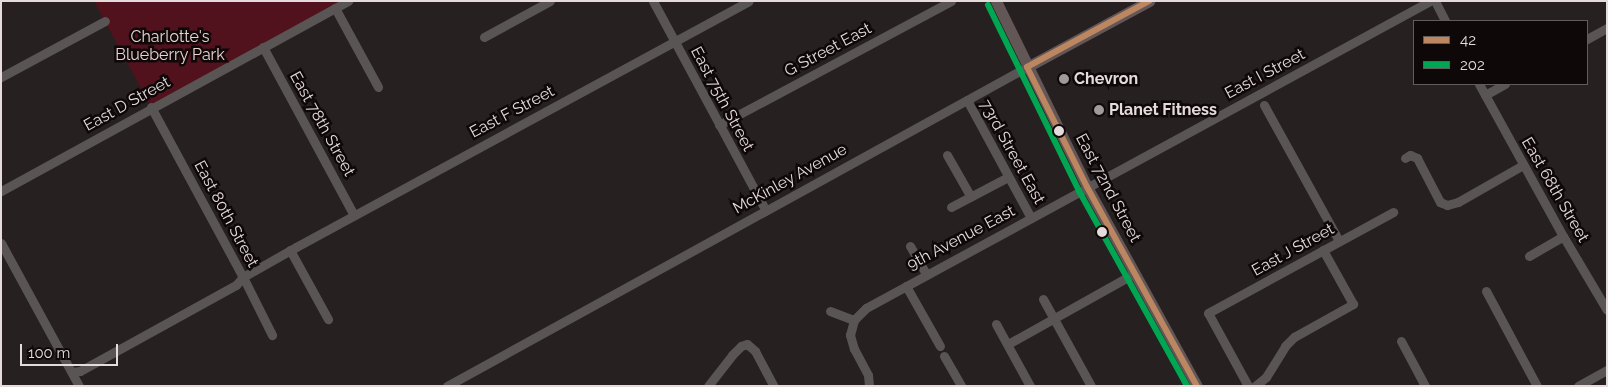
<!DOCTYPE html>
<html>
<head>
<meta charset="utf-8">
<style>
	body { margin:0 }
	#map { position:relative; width:1608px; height:387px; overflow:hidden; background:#262020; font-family:Raleway,sans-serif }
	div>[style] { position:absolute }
	.green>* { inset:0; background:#52121d }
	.minor>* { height:9px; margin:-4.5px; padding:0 4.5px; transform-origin:4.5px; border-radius:4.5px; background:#5a5555 }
	.major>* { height:11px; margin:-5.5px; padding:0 5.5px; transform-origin:5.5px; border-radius:5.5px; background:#635657 }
	.bus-1>* { height:6px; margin:-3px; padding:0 3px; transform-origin:3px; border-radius:3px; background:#bb8660 }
	.bus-2>* { height:6px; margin:-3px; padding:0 3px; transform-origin:3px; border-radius:3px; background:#00a651 }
	.dots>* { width:14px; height:14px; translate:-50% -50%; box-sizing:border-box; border:2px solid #0e0808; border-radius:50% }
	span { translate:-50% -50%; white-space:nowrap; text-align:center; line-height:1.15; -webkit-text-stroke:5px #0e0808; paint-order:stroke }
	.park-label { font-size:16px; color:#eed3d4 }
	.street-label { font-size:16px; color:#e5dbdb }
	.poi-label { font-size:16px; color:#e5dbdb; font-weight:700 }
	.left { translate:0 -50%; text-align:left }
	.frame { position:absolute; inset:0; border:2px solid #e5dbdb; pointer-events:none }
	.legend { position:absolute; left:1413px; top:20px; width:175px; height:65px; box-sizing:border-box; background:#0e0808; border:1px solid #645c5c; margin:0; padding:6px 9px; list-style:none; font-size:15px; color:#e5dbdb }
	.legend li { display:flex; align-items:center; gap:10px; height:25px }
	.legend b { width:25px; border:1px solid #645c5c }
	.scale { position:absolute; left:20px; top:344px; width:98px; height:22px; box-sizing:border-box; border:2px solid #e5dbdb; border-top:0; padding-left:6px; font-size:15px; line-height:18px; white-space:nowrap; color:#e5dbdb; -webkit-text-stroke:4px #0e0808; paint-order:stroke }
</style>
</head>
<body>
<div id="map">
	<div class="green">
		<div style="clip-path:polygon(94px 1px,348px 1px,151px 107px)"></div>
	</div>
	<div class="minor">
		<div style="left:653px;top:1px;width:238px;rotate:61.7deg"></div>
		<div style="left:1435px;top:1px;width:22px;rotate:63deg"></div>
		<div style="left:335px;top:8px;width:90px;rotate:61.4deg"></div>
		<div style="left:484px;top:37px;width:75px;rotate:-28.6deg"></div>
		<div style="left:1587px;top:39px;width:23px;rotate:-29deg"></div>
		<div style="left:263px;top:47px;width:191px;rotate:61.6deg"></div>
		<div style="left:1px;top:77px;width:118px;rotate:-28.3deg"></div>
		<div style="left:1479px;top:84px;width:174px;rotate:61.1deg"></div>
		<div style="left:1563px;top:236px;width:86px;rotate:59.3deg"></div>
		<div style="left:1485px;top:95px;width:23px;rotate:-29deg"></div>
		<div style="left:967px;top:100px;width:134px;rotate:61.5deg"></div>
		<div style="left:1264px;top:105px;width:155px;rotate:61.1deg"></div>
		<div style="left:151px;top:107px;width:193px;rotate:61.6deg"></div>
		<div style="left:243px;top:277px;width:65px;rotate:63.4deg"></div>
		<div style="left:719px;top:125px;width:263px;rotate:-28.1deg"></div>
		<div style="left:947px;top:155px;width:48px;rotate:60.3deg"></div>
		<div style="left:1405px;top:158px;width:6px;rotate:-31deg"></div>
		<div style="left:1410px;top:155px;width:8px;rotate:23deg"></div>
		<div style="left:1417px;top:158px;width:50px;rotate:62.4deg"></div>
		<div style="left:1440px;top:202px;width:8px;rotate:23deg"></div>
		<div style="left:1447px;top:205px;width:11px;rotate:-15deg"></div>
		<div style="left:1458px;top:202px;width:75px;rotate:-29.6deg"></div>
		<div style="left:1px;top:191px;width:396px;rotate:-28.7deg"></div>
		<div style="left:951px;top:207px;width:64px;rotate:-27.8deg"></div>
		<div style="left:1px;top:243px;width:163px;rotate:61.4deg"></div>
		<div style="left:910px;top:246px;width:32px;rotate:60deg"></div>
		<div style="left:290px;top:250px;width:79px;rotate:61.2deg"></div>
		<div style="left:1529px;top:256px;width:39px;rotate:-30deg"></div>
		<div style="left:906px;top:286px;width:69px;rotate:60.5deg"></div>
		<div style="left:1486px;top:291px;width:108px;rotate:61.8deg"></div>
		<div style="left:1043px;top:299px;width:99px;rotate:61.1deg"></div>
		<div style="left:830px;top:311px;width:26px;rotate:21deg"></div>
		<div style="left:996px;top:324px;width:71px;rotate:61.3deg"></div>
		<div style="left:1401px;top:341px;width:51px;rotate:61.9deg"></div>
		<div style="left:1008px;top:344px;width:145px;rotate:-29.2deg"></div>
		<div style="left:944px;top:356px;width:34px;rotate:60deg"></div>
		<div style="left:72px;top:372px;width:8px;rotate:-7deg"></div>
		<div style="left:80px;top:371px;width:178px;rotate:-28.9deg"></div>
		<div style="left:236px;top:285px;width:11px;rotate:-49deg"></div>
		<div style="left:243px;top:277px;width:61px;rotate:-29.5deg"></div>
		<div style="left:296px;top:247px;width:515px;rotate:-28.5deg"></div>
		<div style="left:447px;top:386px;width:662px;rotate:-28.81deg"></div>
		<div style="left:708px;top:386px;width:39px;rotate:-52deg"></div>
		<div style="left:732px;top:355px;width:13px;rotate:-45deg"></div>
		<div style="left:741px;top:346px;width:6px;rotate:-18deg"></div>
		<div style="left:747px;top:344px;width:11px;rotate:41deg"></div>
		<div style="left:755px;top:351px;width:40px;rotate:62deg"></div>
		<div style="left:869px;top:386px;width:11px;rotate:-95deg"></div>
		<div style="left:868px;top:375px;width:30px;rotate:-118deg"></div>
		<div style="left:854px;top:349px;width:15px;rotate:-106deg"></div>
		<div style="left:850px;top:335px;width:16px;rotate:-75deg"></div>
		<div style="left:854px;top:320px;width:17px;rotate:-45deg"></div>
		<div style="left:866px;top:308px;width:642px;rotate:-28.56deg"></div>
		<div style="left:1248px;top:386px;width:83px;rotate:-118.7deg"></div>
		<div style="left:1208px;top:313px;width:211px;rotate:-28.6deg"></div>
		<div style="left:1255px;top:386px;width:14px;rotate:-39deg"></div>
		<div style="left:1266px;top:377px;width:36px;rotate:-58deg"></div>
		<div style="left:1285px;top:346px;width:13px;rotate:-45deg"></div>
		<div style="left:1294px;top:337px;width:68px;rotate:-29.2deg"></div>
		<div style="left:1353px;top:304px;width:62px;rotate:-119.1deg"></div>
		<div style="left:1578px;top:386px;width:33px;rotate:-29deg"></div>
	</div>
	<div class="major">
		<div style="left:996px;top:1px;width:207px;rotate:63.9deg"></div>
		<div style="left:1087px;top:187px;width:227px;rotate:61.1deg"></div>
		<div style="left:1027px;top:67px;width:139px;rotate:-28.4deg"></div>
	</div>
	<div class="bus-1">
		<div style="left:1027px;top:67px;width:134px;rotate:63.4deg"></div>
		<div style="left:1087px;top:187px;width:227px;rotate:61.1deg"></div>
		<div style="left:1027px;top:67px;width:139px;rotate:-28.4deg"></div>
	</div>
	<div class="bus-2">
		<div style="left:988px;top:5px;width:207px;rotate:63.9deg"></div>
		<div style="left:1079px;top:191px;width:223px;rotate:61deg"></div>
	</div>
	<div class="dots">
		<div style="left:1064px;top:79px;background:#a29a9a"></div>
		<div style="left:1099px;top:110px;background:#a29a9a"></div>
		<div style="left:1059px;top:131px;background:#e5dbdb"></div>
		<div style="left:1102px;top:232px;background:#e5dbdb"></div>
	</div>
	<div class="park-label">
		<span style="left:170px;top:46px">Charlotte's<br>Blueberry Park</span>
	</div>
	<div class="street-label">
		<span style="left:828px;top:50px;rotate:-28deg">G Street East</span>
		<span style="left:1265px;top:74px;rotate:-28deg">East I Street</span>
		<span style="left:722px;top:99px;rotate:62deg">East 75th Street</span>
		<span style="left:127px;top:104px;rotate:-29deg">East D Street</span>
		<span style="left:512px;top:112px;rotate:-28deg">East F Street</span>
		<span style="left:322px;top:124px;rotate:61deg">East 78th Street</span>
		<span style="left:1012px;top:152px;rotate:61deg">73rd Street East</span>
		<span style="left:790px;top:179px;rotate:-29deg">McKinley Avenue</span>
		<span style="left:1108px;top:188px;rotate:62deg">East 72nd Street</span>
		<span style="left:1555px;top:190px;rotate:60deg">East 68th Street</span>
		<span style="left:226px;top:214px;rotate:62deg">East 80th Street</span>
		<span style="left:961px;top:238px;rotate:-28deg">9th Avenue East</span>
		<span style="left:1293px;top:250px;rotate:-29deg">East J Street</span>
	</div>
	<div class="poi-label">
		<span class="left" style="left:1074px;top:79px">Chevron</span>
		<span class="left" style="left:1109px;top:110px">Planet Fitness</span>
	</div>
	<div class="frame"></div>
	<ul class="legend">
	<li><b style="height:6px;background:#bb8660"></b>42</li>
	<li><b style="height:6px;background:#00a651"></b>202</li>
	</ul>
	<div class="scale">100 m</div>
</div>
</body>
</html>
